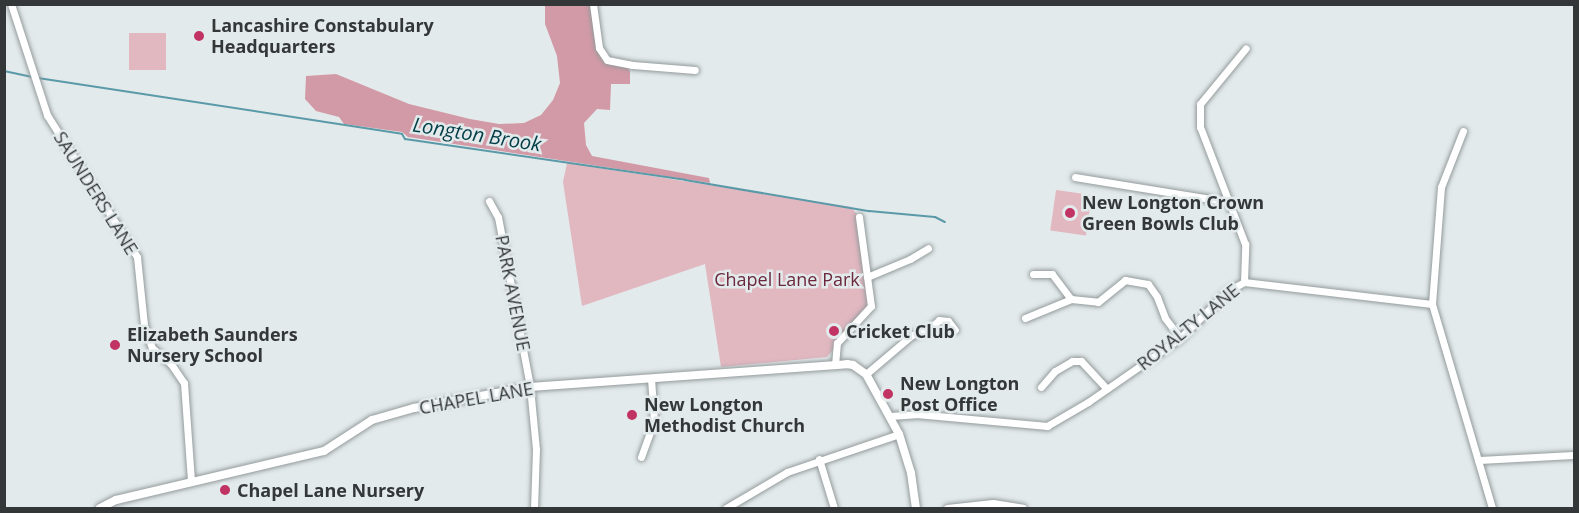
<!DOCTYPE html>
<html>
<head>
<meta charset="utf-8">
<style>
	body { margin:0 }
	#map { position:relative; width:1579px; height:513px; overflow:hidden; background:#e3eaeb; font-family:"Open Sans",sans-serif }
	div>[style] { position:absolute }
	.green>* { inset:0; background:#e1b7c0; transform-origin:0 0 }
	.forest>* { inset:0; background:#d29aa6 }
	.stream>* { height:2px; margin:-1px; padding:0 1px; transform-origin:1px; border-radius:1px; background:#5a9aa8 }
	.roads { filter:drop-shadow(0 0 2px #949b9c) drop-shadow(0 0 2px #949b9c) }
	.minor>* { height:7px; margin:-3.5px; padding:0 3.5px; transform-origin:3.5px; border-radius:3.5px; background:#fff }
	.tertiary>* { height:8px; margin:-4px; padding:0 4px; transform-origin:4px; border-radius:4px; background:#fff }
	.dots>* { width:16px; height:16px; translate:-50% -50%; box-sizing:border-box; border:3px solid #e3eaeb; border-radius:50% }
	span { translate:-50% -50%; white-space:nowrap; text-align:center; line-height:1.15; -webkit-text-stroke:5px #e3eaeb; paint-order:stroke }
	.poi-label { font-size:18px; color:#343738; font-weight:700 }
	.left { translate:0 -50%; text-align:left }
	.street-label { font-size:18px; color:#343738 }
	.park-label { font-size:18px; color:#6b273b }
	.water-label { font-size:20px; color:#003d47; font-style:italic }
	.frame { position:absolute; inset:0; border:6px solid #343738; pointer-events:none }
</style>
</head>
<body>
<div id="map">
	<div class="green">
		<div style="left:129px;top:33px;width:37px;height:37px"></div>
		<div style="clip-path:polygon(567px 163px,851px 207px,859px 217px,871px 303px,827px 357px,721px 367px,705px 264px,582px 306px,563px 182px)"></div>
		<div style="left:1056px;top:190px;width:36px;height:41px;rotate:8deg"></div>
	</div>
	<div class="forest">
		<div style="clip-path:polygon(545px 5px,590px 5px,598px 52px,603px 61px,626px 66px,630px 71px,630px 84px,611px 84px,610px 110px,597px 109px,584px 123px,586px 145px,592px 156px,709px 178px,710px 183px,408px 137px,402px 132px,344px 124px,339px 117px,316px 111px,305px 99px,306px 76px,336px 74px,409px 104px,470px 119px,499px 124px,524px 123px,541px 115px,553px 100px,560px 83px,557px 56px,545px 24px)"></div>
	</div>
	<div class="stream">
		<div style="left:4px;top:71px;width:30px;rotate:12deg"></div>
		<div style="left:38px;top:78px;width:368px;rotate:8.7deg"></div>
		<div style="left:402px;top:134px;width:6px;rotate:59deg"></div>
		<div style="left:405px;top:139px;width:283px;rotate:8.3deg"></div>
		<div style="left:685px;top:180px;width:187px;rotate:9.6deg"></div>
		<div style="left:869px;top:211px;width:66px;rotate:5.2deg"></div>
		<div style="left:935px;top:217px;width:11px;rotate:27deg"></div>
	</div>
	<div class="roads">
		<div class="minor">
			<div style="left:11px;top:4px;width:117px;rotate:72deg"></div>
			<div style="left:47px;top:115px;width:168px;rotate:57.6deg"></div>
			<div style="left:137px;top:257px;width:68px;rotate:84.1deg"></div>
			<div style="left:144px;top:325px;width:24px;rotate:71deg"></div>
			<div style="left:152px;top:348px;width:25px;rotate:40deg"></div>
			<div style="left:171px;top:364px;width:23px;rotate:56deg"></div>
			<div style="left:184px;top:383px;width:98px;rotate:85.9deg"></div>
			<div style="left:593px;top:4px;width:44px;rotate:82.2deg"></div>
			<div style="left:599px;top:48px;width:14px;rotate:56deg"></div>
			<div style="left:607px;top:60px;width:26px;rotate:11deg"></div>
			<div style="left:633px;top:65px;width:62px;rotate:4.6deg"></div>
			<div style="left:1463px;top:131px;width:60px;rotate:111.4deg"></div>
			<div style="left:1441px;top:187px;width:117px;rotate:94.4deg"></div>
			<div style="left:1432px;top:304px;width:213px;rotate:73.6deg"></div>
			<div style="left:1075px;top:177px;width:156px;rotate:9.2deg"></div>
			<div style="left:489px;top:201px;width:18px;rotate:61deg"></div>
			<div style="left:498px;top:217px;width:173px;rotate:79.3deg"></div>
			<div style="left:530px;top:387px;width:62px;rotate:84.5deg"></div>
			<div style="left:536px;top:449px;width:59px;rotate:91.9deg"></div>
			<div style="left:1033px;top:274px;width:19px"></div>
			<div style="left:1052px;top:274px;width:31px;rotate:53deg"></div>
			<div style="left:867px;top:277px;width:47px;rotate:-22.7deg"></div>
			<div style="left:910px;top:259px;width:21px;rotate:-31deg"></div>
			<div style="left:1244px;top:282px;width:38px;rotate:-88deg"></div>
			<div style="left:1245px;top:244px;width:125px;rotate:-111deg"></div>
			<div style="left:1200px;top:127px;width:23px;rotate:-90deg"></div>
			<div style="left:1200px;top:104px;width:72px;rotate:-50.6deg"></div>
			<div style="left:1025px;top:318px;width:50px;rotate:-22.4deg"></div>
			<div style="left:1071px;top:299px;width:27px;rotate:6deg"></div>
			<div style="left:1098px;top:302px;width:35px;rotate:-39deg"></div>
			<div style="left:1125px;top:280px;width:23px;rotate:10deg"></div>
			<div style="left:1148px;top:284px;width:16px;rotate:55deg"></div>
			<div style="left:1157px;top:297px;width:22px;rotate:69deg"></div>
			<div style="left:1165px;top:318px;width:25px;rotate:53deg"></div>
			<div style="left:835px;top:365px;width:22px;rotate:-85deg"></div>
			<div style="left:837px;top:343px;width:50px;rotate:-47.4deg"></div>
			<div style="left:871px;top:306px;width:90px;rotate:-97.7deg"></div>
			<div style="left:866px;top:374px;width:60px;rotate:-40.3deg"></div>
			<div style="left:912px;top:335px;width:18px;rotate:-19deg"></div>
			<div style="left:929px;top:329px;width:13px;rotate:-42deg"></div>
			<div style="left:939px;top:320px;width:9px;rotate:6deg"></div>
			<div style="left:948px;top:321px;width:11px;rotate:52deg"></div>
			<div style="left:1041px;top:387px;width:21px;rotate:-49deg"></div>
			<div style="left:1055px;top:371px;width:20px;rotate:-30deg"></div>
			<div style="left:1072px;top:361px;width:9px"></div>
			<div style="left:1081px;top:361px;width:38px;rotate:47deg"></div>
			<div style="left:890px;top:416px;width:26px;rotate:-4deg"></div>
			<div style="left:916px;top:414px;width:132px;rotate:5.2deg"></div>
			<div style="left:1047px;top:426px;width:48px;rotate:-30.3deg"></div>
			<div style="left:1088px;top:402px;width:112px;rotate:-34.8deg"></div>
			<div style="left:1180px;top:338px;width:67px;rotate:-44.4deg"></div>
			<div style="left:1228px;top:291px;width:18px;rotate:-29deg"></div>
			<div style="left:1244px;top:282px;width:189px;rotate:6.7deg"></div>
			<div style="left:641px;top:457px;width:38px;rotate:-70deg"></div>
			<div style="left:654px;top:421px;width:43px;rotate:-94deg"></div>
			<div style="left:819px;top:459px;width:51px;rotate:73deg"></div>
			<div style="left:1478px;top:460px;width:96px;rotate:-3deg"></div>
			<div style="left:726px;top:508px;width:71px;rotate:-30.5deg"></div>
			<div style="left:787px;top:472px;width:118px;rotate:-18.7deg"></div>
			<div style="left:947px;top:508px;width:46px;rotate:-6.2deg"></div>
			<div style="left:993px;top:503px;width:30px;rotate:9deg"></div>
		</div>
		<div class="tertiary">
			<div style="left:100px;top:508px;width:18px;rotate:-27deg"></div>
			<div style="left:116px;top:500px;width:214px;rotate:-13.3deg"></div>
			<div style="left:324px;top:451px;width:57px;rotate:-32.9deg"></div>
			<div style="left:372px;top:420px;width:44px;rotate:-15.9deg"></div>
			<div style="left:414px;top:408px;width:118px;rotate:-10.3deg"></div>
			<div style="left:530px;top:387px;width:318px;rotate:-4.1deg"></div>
			<div style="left:847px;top:364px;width:6px;rotate:9deg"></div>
			<div style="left:853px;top:365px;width:16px;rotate:35deg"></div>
			<div style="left:866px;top:374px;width:68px;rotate:61.2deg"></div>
			<div style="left:899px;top:434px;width:41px;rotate:72.9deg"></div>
			<div style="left:911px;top:473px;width:35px;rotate:82deg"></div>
		</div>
	</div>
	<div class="dots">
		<div style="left:199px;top:36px;background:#c03363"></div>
		<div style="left:1070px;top:213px;background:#c03363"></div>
		<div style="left:834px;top:331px;background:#c03363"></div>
		<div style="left:115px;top:345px;background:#c03363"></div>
		<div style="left:888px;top:394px;background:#c03363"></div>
		<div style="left:632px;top:415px;background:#c03363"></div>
		<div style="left:225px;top:490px;background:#c03363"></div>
	</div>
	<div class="poi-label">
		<span class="left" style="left:211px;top:36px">Lancashire Constabulary<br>Headquarters</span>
		<span class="left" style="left:1082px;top:213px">New Longton Crown<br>Green Bowls Club</span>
		<span class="left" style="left:846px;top:331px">Cricket Club</span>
		<span class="left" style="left:127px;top:345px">Elizabeth Saunders<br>Nursery School</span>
		<span class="left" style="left:900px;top:394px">New Longton<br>Post Office</span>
		<span class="left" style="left:644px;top:415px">New Longton<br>Methodist Church</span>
		<span class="left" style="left:237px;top:490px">Chapel Lane Nursery</span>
	</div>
	<div class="street-label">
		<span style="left:96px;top:193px;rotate:58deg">SAUNDERS LANE</span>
		<span style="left:513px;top:293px;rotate:79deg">PARK AVENUE</span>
		<span style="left:1188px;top:327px;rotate:-39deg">ROYALTY LANE</span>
		<span style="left:476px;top:398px;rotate:-10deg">CHAPEL LANE</span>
	</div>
	<div class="park-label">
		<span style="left:787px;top:279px">Chapel Lane Park</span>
	</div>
	<div class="water-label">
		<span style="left:477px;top:134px;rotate:9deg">Longton Brook</span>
	</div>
	<div class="frame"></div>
</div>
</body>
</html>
